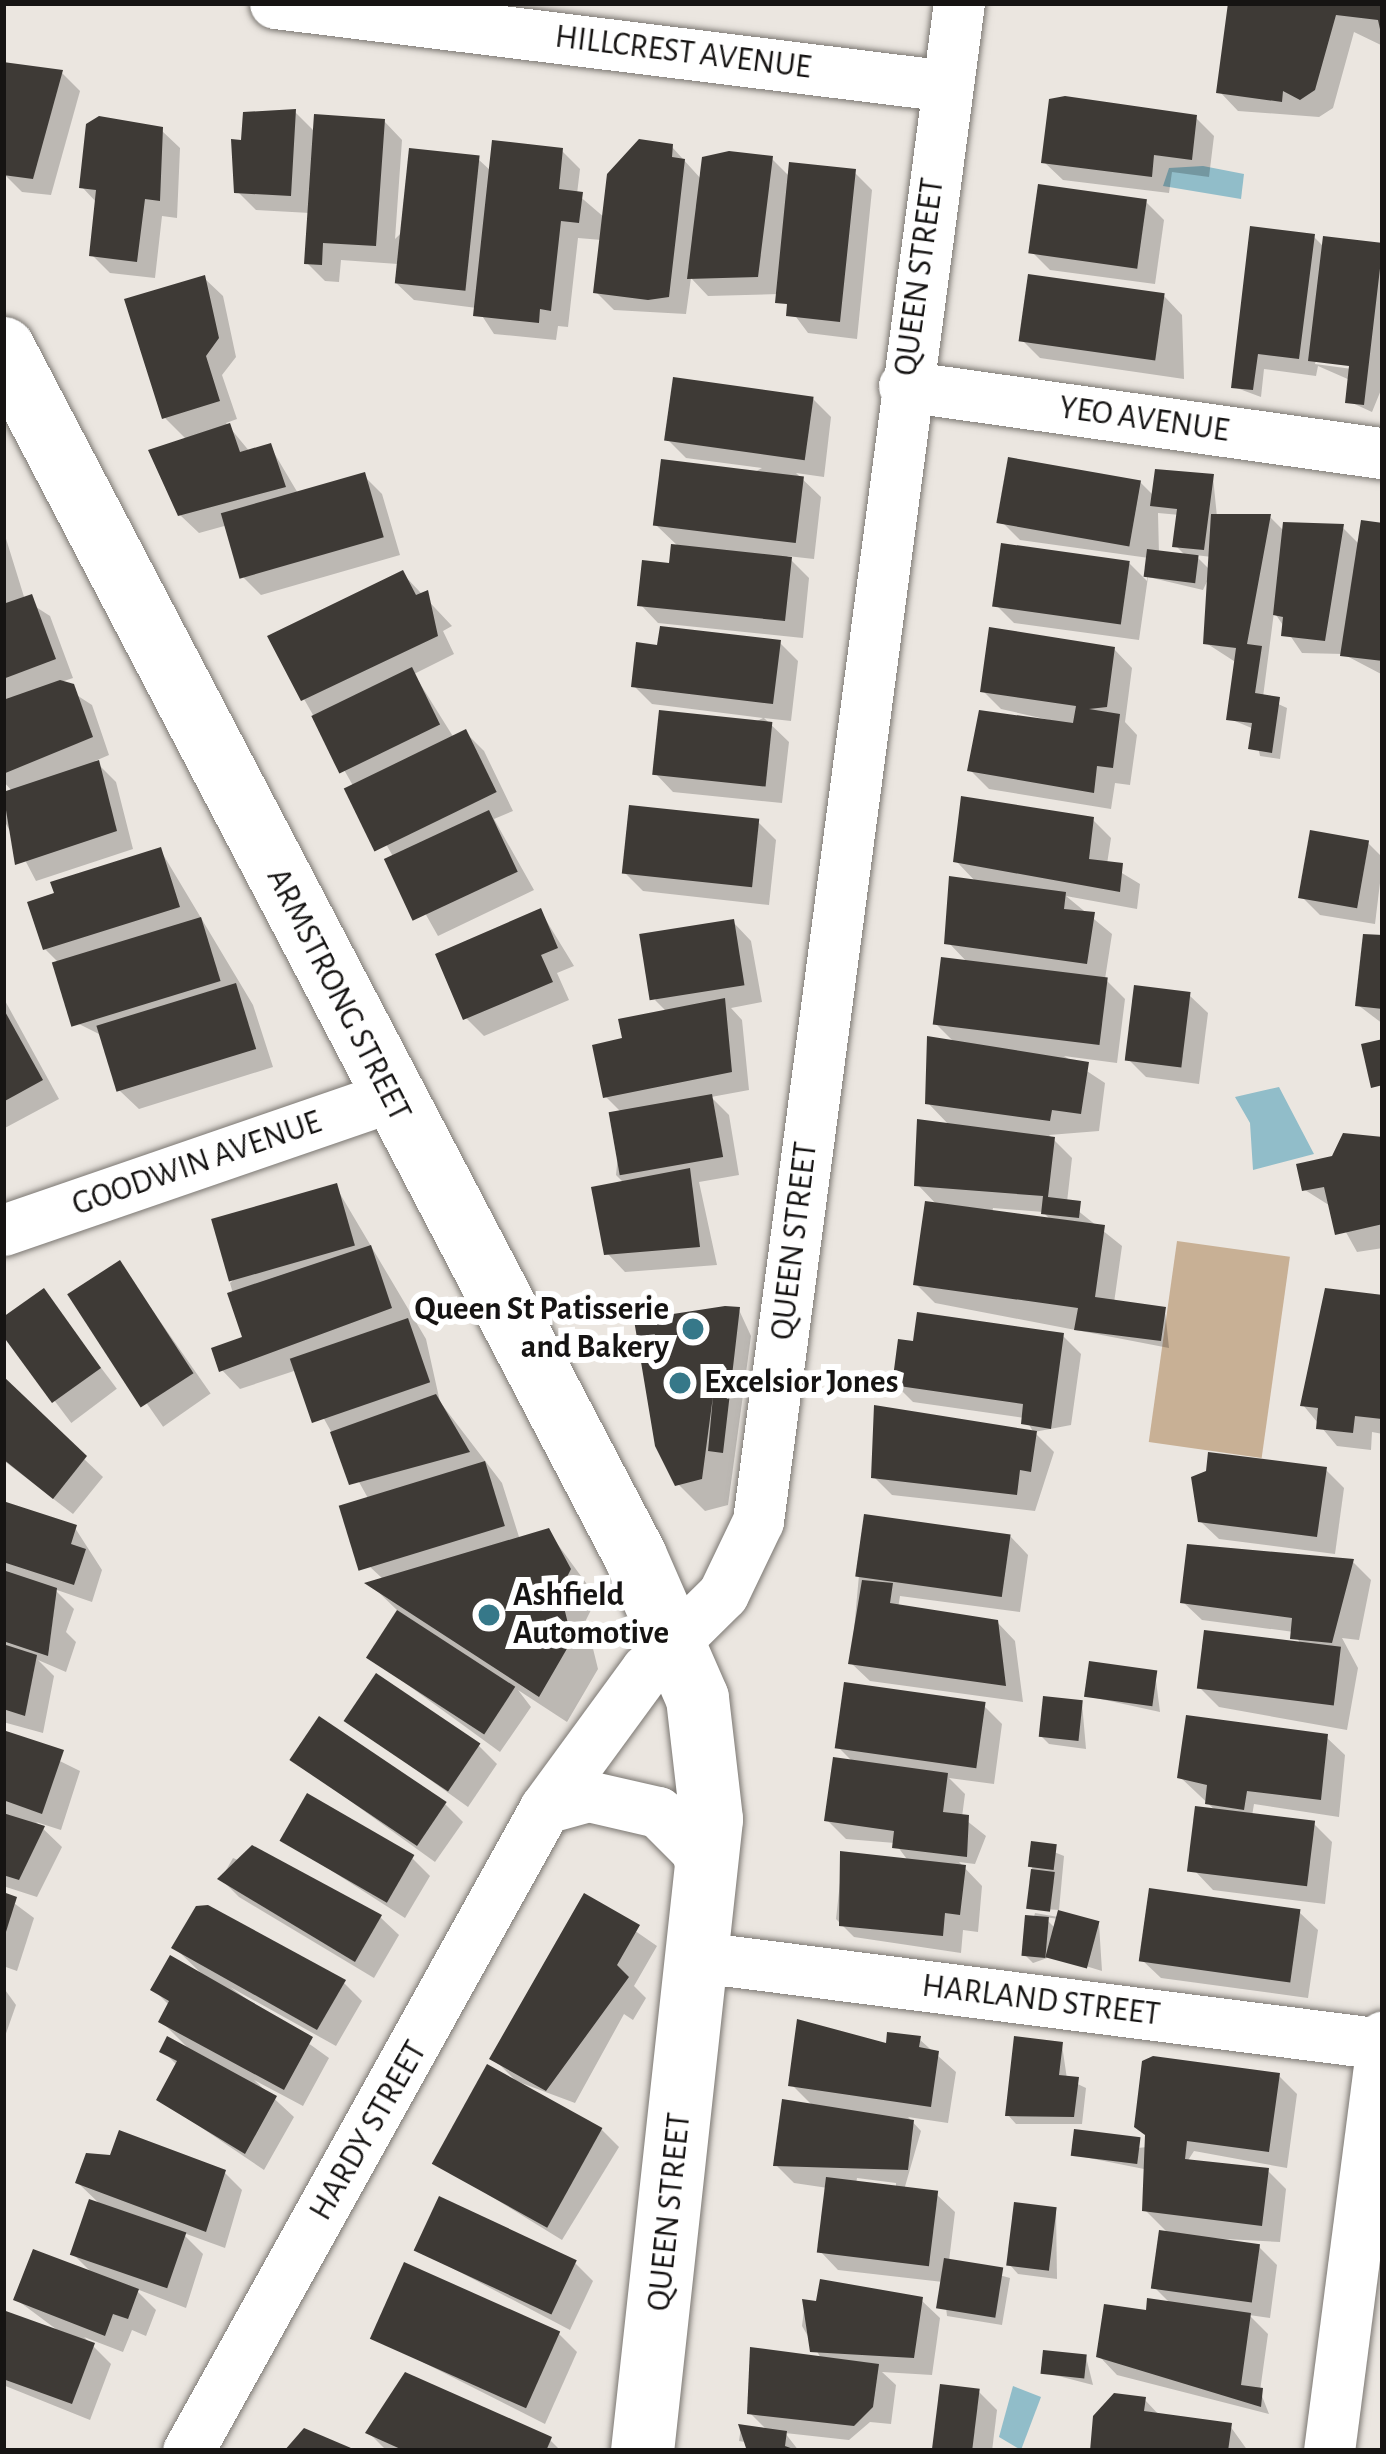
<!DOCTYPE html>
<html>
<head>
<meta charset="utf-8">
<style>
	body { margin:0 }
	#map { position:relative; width:1386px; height:2454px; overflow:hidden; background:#ebe6e0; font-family:"Alegreya Sans",sans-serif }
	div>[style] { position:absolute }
	.green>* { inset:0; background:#c8b095; transform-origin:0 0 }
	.water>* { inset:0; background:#91bdc9 }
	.shadow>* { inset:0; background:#0003; transform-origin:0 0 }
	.building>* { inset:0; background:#3e3a36; transform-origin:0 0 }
	.roads { filter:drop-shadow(0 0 3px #7b7772) drop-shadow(0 0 3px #7b7772) }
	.minor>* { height:51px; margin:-25.5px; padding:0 25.5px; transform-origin:25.5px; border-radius:25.5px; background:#fff }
	.tertiary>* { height:63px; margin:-31.5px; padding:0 31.5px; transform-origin:31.5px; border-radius:31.5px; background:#fff }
	.dots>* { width:33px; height:33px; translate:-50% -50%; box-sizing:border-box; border:6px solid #fff; border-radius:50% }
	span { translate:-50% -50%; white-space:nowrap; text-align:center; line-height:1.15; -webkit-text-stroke:12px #fff; paint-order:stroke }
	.street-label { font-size:33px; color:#161413 }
	.poi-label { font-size:33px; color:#161413; font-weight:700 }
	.right { translate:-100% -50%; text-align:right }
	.left { translate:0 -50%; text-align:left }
	.frame { position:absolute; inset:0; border:6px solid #161413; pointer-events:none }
</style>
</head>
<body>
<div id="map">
	<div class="green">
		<div style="left:1177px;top:1241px;width:114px;height:203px;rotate:8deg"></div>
	</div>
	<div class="water">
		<div style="clip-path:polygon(1203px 166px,1244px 174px,1241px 199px,1163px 186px,1169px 168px)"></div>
		<div style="clip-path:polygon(1279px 1087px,1314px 1154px,1253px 1170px,1250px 1123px,1235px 1097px)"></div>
		<div style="clip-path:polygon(1013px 2386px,1041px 2397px,1021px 2450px,999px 2437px)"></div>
	</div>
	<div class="shadow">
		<div style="clip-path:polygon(1231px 3px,1383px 3px,1383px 46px,1354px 32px,1333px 108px,1319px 117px,1238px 111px,1220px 92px)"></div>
		<div style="clip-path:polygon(3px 65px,62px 73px,80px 91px,51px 195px,22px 192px,4px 174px)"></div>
		<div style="clip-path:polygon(295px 112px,316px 133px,384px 121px,402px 140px,395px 239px,478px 159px,492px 172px,562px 151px,580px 169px,577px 194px,605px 218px,672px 147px,702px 180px,772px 159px,791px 178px,854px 172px,872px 190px,857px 339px,808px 333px,779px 294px,708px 296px,691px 278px,686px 314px,614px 310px,596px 292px,602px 240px,578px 238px,568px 327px,558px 326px,556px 340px,494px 334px,477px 308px,414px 300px,395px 282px,398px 264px,341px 260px,339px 282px,325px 281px,307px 263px,310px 213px,256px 210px,237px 191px,244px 143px)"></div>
		<div style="clip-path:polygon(1196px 118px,1214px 136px,1209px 177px,1172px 172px,1169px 193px,1063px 180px,1044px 162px)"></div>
		<div style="clip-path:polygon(161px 130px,180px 148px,177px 218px,162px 216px,155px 278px,110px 273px,92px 255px,98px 204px,82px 187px)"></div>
		<div style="clip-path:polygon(1146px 202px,1164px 220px,1155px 284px,1050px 270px,1032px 252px)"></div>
		<div style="clip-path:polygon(evenodd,1314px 237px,1325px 248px,1326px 239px,1383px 246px,1383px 385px,1372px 412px,1348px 401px,1350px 380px,1318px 366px,1316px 376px,1264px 369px,1261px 397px,1234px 387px,1314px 237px,1316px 359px,1352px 363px,1352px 369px,1315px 364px,1316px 359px)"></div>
		<div style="clip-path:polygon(204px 278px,223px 296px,236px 357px,222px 375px,237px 419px,226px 423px,250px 452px,270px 446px,299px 495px,364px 476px,382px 494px,400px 555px,261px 595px,243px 577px,228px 525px,199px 533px,180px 515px,187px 440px,165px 418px)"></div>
		<div style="clip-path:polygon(1164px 296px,1182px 315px,1184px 379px,1040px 358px,1022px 340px)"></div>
		<div style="clip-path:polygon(813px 399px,831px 417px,824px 477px,796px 473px,821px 497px,814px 559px,787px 556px,809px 578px,803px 638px,658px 623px,640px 604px,680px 548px,656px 525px,762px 468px,686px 458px,668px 440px)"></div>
		<div style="clip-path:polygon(evenodd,1213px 477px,1217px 517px,1270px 517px,1285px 532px,1342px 527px,1360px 545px,1383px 530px,1383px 675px,1343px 654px,1302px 653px,1274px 612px,1263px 697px,1287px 708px,1280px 759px,1260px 756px,1254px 729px,1230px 719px,1237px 663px,1206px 643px,1211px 573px,1203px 590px,1148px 577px,1139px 640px,1014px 623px,996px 605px,1129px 563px,1147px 581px,1149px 558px,1020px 540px,1002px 522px,1140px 482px,1155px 497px,1213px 477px,1158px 513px,1180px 515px,1175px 545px,1187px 557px,1159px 554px,1158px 513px,1213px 477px,1195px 555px,1212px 557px,1211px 571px,1195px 555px)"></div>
		<div style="clip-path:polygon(3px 529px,25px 600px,50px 616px,73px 678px,58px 683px,92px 705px,109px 755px,95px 761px,116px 782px,133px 849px,36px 881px,3px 818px,13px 792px,3px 781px)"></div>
		<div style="clip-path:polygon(403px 574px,452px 626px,443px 631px,454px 654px,414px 674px,454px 738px,466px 733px,484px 751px,513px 811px,494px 819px,534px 890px,438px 936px,304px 699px)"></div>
		<div style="clip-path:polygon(780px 643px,798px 661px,791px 721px,764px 718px,789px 742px,782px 803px,673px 792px,655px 773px,763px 718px,652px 704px,634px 686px)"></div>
		<div style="clip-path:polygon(1114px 649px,1132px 668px,1125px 722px,1137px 735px,1130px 785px,1115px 783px,1111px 809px,989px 789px,970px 770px,1076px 726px,1001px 709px,983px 691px)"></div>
		<div style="clip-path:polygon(evenodd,1092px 819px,1111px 838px,1107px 864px,1140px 884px,1137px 909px,1066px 896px,1112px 934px,1105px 979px,1125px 999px,1117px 1063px,1064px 1056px,1105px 1083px,1099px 1131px,1049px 1135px,1072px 1158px,1067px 1202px,1122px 1246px,1114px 1303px,1165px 1310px,1169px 1348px,935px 1303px,916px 1284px,938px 1206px,918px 1185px,951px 1127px,928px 1103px,956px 1044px,935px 1023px,968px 963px,948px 942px,977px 883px,956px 861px,1092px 819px,993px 1208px,1043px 1212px,1052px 1221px,992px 1213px,993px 1208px)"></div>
		<div style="clip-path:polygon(758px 822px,776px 840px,769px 905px,643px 891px,625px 873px)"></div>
		<div style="clip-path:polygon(1367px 842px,1383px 858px,1375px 924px,1320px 915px,1302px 897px)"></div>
		<div style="clip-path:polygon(161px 851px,253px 1005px,273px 1067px,139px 1109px,120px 1091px,103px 1036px,73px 1021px,60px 964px,45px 949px)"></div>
		<div style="clip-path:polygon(541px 912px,574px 966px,557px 973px,569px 1000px,484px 1036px,466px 1018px)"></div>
		<div style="clip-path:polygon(733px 922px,751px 941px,762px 1002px,731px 1008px,742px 1020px,749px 1090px,711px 1097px,729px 1115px,739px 1175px,699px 1182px,717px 1265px,625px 1272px,607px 1253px,625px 1184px,616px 1175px,622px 1113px,606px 1097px,625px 1041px,667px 1012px,655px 1000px)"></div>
		<div style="clip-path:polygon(1383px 938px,1383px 1024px,1358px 1005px)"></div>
		<div style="clip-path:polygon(1189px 995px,1208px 1013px,1199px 1084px,1146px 1077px,1128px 1059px)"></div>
		<div style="clip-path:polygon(3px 997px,59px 1099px,3px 1129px)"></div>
		<div style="clip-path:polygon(1383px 1140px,1383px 1248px,1357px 1252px,1332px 1207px,1305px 1190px,1334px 1159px)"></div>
		<div style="clip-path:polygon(336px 1187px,426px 1339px,440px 1402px,502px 1483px,520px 1540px,548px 1531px,597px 1598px,586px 1620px,598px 1669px,567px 1722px,518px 1690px,531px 1707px,500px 1752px,368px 1656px,399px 1612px,370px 1584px,384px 1580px,368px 1565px,369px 1500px,297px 1370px,240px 1389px,222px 1370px,246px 1339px,230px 1283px)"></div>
		<div style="left:120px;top:1264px;width:158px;height:58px;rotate:55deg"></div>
		<div style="clip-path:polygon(1328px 1291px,1383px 1298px,1383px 1434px,1372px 1432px,1371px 1450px,1337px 1446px,1303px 1405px)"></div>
		<div style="left:44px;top:1292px;width:121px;height:57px;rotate:53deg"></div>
		<div style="clip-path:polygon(739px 1310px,751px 1336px,728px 1505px,705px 1511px,678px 1484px)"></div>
		<div style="clip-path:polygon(1063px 1336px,1081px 1354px,1071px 1425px,1034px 1432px,1054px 1452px,1035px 1511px,892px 1495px,874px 1477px,1034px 1433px,1025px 1418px,913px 1402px,895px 1384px)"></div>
		<div style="clip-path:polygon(3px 1382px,103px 1477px,73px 1514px,3px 1460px)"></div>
		<div style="clip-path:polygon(1325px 1469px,1344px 1488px,1335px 1554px,1219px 1539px,1200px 1521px)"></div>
		<div style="clip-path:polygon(3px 1504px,75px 1528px,102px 1570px,92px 1602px,54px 1589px,74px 1609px,66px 1632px,76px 1642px,66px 1672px,38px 1660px,54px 1676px,43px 1733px,3px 1722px)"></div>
		<div style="clip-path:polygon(1010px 1536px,1028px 1555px,1020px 1612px,900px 1596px,898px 1608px,997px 1622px,1015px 1641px,1023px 1702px,870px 1681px,851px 1663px,859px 1575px)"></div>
		<div style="clip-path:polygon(1353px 1562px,1371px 1580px,1359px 1640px,1342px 1638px,1358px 1668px,1347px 1730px,1219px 1707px,1200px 1688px,1301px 1645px,1294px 1632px,1202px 1620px,1183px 1602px)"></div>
		<div style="clip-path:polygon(1155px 1673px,1160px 1712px,1087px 1696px)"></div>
		<div style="clip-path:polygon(1082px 1703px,1086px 1749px,1049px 1744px,1041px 1736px)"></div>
		<div style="clip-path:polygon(983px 1705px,1002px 1724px,994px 1784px,949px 1778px,965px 1794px,962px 1817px,986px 1836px,975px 1864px,959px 1862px,982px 1886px,978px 1932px,963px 1930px,961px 1953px,854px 1937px,836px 1919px,843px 1855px,909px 1862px,895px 1843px,846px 1839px,827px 1820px,854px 1763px,838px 1747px)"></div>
		<div style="clip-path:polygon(348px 1721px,479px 1746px,497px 1764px,468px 1807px)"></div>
		<div style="clip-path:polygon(3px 1733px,80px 1771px,61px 1830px,36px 1822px,62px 1847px,37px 1897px,3px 1886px)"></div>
		<div style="clip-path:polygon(1326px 1737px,1345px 1755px,1339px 1817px,1254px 1804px,1252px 1816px,1314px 1824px,1332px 1842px,1325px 1904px,1213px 1890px,1195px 1871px,1216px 1811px,1180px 1777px)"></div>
		<div style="clip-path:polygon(292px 1759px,445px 1804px,463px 1822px,435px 1862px)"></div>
		<div style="clip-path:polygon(287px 1842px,412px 1858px,430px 1876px,405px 1918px)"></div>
		<div style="clip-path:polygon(1034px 1844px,1064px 1856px,1059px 1910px,1029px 1908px)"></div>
		<div style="clip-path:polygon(233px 1858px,380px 1917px,399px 1935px,374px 1978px,239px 1897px,221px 1879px)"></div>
		<div style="clip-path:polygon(3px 1895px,34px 1918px,17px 1971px,3px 1966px)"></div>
		<div style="clip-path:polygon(586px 1897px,657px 1946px,634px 1986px,646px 1998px,633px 2020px,624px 2014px,575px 2103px,516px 2081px,493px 2058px)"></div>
		<div style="clip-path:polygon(1299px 1912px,1318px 1930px,1308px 1998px,1161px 1978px,1142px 1960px)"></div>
		<div style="clip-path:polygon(evenodd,1035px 1913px,1099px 1924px,1102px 1971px,1053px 1956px,1033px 1963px,1024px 1954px,1035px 1913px,1044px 1917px,1059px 1919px,1058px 1931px,1044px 1917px)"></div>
		<div style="clip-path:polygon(175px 1948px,344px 1983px,362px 2001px,336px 2046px,230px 1987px,329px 2058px,303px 2106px,254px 2080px,294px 2117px,264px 2170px,159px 2099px,178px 2066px,163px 2051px,190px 2050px,162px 2022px,170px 2006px,154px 1990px,203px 1975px)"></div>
		<div style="clip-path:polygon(3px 1987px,16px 2005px,3px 2042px)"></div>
		<div style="clip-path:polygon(evenodd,800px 2023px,888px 2046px,919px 2039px,956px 2072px,948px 2123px,908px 2117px,921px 2131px,904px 2190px,936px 2194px,955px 2212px,949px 2261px,1010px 2278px,1002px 2325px,947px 2316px,943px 2282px,838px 2270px,820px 2251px,828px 2188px,794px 2183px,776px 2165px,813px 2106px,791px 2084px,800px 2023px,857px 2178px,896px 2183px,896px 2189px,856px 2184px,857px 2178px)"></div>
		<div style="clip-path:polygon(1062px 2045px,1067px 2079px,1086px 2088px,1082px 2124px,1016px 2124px,1008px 2115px)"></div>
		<div style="clip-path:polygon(1279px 2076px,1297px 2094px,1287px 2168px,1194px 2151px,1185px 2165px,1268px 2171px,1286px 2189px,1280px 2242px,1188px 2237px,1259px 2247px,1277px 2265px,1270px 2318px,1249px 2315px,1268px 2334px,1260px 2391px,1269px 2414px,1117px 2375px,1099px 2356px,1172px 2305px,1154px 2287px,1170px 2235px,1145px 2210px,1149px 2170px,1074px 2155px,1147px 2147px)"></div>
		<div style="clip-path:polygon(601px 2129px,619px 2147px,562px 2240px,437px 2163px)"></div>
		<div style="clip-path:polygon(224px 2172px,242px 2190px,225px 2248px,181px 2232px,203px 2254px,186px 2308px,134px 2288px,156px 2310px,146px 2336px,132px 2330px,123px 2352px,84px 2337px,111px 2364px,90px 2420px,3px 2385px,3px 2313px,64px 2335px,17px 2300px,94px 2275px,72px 2253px,102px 2206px,78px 2183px)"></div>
		<div style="clip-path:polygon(1056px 2210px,1057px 2279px,1018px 2274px,1010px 2265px)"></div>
		<div style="clip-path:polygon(418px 2250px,575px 2263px,593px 2281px,570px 2330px)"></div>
		<div style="clip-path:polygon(921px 2300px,940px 2318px,932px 2375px,882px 2372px,896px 2385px,891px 2424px,870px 2422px,849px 2440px,785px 2433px,799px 2451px,739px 2441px,741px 2427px,768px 2431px,750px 2413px,822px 2360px,802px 2326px,805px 2302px)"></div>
		<div style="clip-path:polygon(559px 2334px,577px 2352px,545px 2424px,377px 2339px)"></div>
		<div style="clip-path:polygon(1086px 2357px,1093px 2385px,1043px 2372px)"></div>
		<div style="clip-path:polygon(979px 2392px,997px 2410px,992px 2451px,939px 2451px)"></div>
		<div style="clip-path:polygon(1145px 2400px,1161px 2417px,1230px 2426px,1248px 2451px,1093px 2451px)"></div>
		<div style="clip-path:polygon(369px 2433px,550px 2440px,561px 2451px,387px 2451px)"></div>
	</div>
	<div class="building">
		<div style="clip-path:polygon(1228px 3px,1383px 3px,1383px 43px,1378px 20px,1336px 15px,1315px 90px,1300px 100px,1283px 91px,1282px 102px,1216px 93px)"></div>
		<div style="clip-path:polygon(3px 62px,63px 70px,33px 179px,3px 175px)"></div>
		<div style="clip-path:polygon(1065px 96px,1197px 115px,1192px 160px,1154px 155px,1152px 177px,1041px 163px,1049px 99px)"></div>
		<div style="clip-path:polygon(296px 109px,291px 196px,234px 193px,231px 139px,241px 140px,243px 112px)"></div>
		<div style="clip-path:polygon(314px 114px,385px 119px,376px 246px,323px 243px,322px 265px,304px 264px)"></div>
		<div style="clip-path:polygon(99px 116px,163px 127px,160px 201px,145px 199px,137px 262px,89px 256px,96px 190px,79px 188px,86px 124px)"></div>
		<div style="clip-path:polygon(639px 139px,673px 144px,672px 157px,685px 159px,669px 297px,648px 300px,593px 293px,607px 174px)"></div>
		<div style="clip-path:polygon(492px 140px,563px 148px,559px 189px,583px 192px,579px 223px,561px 221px,551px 311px,540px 309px,539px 323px,473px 316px)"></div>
		<div style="left:409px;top:148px;width:71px;height:136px;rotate:6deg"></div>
		<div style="clip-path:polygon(729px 151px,773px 156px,758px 277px,687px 279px,702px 157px)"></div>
		<div style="clip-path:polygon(789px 162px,856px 169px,840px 322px,786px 316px,787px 304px,775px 303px)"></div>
		<div style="left:1038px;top:184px;width:110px;height:70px;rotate:8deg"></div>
		<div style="clip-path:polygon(1250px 226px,1315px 234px,1299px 359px,1258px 354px,1253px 390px,1231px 388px)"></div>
		<div style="clip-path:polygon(1323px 236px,1383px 243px,1364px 405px,1345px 403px,1349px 366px,1308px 361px)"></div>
		<div style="left:1028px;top:274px;width:138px;height:68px;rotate:8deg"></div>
		<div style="clip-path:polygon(205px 275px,219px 338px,206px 356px,220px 401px,162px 419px,124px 299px)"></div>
		<div style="left:673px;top:377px;width:142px;height:64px;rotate:8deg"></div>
		<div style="clip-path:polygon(230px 423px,240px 452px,271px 443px,286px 487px,178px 516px,148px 450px)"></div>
		<div style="left:1008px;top:457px;width:135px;height:67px;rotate:10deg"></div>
		<div style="left:661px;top:459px;width:144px;height:67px;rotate:7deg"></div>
		<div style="clip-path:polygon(1155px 469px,1214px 474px,1204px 550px,1172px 547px,1177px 509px,1150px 506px)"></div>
		<div style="left:365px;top:472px;width:68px;height:150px;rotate:74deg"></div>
		<div style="clip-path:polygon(1211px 514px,1271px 514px,1247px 644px,1262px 646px,1255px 693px,1280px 697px,1272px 753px,1248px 749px,1252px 723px,1226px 720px,1236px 648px,1203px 644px)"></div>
		<div style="clip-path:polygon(1361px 520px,1383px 523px,1383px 661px,1340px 656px)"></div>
		<div style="clip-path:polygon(1283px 522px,1344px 524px,1325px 641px,1281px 636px,1283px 617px,1273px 615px)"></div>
		<div style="left:1001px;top:543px;width:130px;height:64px;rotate:8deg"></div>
		<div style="clip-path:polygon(671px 544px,792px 557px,785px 621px,637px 606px,642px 560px,669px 563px)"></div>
		<div style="left:1147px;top:549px;width:52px;height:28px;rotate:7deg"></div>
		<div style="clip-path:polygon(403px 570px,416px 595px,428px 590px,438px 636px,301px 701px,267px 636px)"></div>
		<div style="clip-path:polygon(32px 594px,56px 659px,3px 679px,3px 604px)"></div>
		<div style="clip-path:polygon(660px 626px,781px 640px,773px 704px,631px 687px,636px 642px,657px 645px)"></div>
		<div style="clip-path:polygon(989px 627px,1115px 647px,1107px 707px,1089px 709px,1120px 714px,1113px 768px,1097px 766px,1094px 793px,967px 771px,979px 710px,1073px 723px,1076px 706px,980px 692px)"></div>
		<div style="left:412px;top:667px;width:64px;height:112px;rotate:64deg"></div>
		<div style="clip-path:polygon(60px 680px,74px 684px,93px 737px,3px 774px,3px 700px)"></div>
		<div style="left:659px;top:710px;width:114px;height:65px;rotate:6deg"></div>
		<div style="left:466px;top:729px;width:70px;height:136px;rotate:64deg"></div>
		<div style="clip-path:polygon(99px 760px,117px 831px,15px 865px,3px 792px)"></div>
		<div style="clip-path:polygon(961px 796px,1094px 817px,1089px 859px,1123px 863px,1120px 892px,953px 862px)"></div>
		<div style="left:629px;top:805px;width:131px;height:69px;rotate:6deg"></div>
		<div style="left:489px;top:810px;width:68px;height:116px;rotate:65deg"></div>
		<div style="left:1310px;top:830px;width:60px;height:69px;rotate:10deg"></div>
		<div style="clip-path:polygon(161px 847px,180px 907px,43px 950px,27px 902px,54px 893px,50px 882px)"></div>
		<div style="clip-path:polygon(949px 876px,1066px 892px,1064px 909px,1095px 912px,1087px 964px,944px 944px)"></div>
		<div style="clip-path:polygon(541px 908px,558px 948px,541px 955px,553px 982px,463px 1020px,435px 954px)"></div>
		<div style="left:201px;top:917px;width:67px;height:156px;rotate:73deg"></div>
		<div style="left:734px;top:919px;width:67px;height:96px;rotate:81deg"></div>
		<div style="clip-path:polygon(1363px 934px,1383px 935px,1383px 1009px,1355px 1006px)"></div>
		<div style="left:941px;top:957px;width:168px;height:68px;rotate:7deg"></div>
		<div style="left:236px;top:983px;width:69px;height:146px;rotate:73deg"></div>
		<div style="left:1134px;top:985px;width:57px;height:76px;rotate:7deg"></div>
		<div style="clip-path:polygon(725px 998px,732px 1072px,603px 1098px,592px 1045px,622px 1038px,618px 1019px)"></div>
		<div style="clip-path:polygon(3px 1008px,43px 1080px,3px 1102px)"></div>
		<div style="clip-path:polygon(927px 1036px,1089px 1062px,1081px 1114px,1052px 1110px,1050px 1121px,925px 1104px)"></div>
		<div style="clip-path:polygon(1383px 1039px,1383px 1085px,1371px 1088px,1361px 1044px)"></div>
		<div style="left:712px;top:1094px;width:64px;height:105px;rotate:80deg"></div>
		<div style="clip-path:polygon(917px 1119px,1055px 1137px,1048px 1197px,1081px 1201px,1079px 1218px,1041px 1214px,1043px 1196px,914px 1186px)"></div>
		<div style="clip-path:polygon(1343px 1133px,1383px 1137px,1383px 1224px,1335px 1235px,1324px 1187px,1302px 1191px,1296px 1164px,1332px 1156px)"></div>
		<div style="clip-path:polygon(690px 1168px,700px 1247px,604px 1255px,591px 1187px)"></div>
		<div style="left:337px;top:1183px;width:65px;height:131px;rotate:74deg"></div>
		<div style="clip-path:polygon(925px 1201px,1105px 1225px,1095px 1297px,1166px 1307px,1161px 1341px,1074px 1330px,1078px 1308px,913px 1285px)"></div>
		<div style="clip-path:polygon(371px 1245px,392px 1308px,219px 1372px,211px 1348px,242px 1337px,227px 1293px)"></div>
		<div style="left:120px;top:1260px;width:135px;height:63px;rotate:57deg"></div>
		<div style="clip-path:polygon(44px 1288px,101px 1368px,52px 1403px,3px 1336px,3px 1317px)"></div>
		<div style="clip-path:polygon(1325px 1288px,1383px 1295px,1382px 1419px,1355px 1416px,1353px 1433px,1316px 1429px,1318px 1408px,1300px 1406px)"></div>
		<div style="clip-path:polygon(725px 1306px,740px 1307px,723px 1453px,708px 1451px,713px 1396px,702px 1479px,675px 1486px,655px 1446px,634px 1320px)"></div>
		<div style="clip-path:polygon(917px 1312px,1064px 1333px,1051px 1429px,1021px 1424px,1023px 1404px,892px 1385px,898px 1339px,913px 1341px)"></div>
		<div style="left:408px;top:1318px;width:68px;height:125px;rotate:71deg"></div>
		<div style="clip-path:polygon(3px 1376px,87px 1456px,53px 1499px,3px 1459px)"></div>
		<div style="clip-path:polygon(436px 1394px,470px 1452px,349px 1485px,330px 1432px)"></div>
		<div style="clip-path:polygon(874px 1405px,1037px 1431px,1031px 1472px,1020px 1470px,1017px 1495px,871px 1478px)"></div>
		<div style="clip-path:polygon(1208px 1452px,1327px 1467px,1317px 1537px,1198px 1522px,1191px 1477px,1206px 1471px)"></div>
		<div style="left:485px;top:1461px;width:68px;height:153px;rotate:73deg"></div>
		<div style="clip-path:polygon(3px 1501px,77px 1525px,71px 1544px,86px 1549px,74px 1585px,3px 1562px)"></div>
		<div style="left:864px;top:1514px;width:148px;height:63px;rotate:8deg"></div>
		<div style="clip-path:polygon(549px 1528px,571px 1569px,560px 1591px,572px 1640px,539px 1697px,364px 1583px)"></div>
		<div style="clip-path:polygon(1187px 1544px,1354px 1559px,1332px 1643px,1290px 1639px,1292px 1618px,1180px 1603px)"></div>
		<div style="clip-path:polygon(3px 1570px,57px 1588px,48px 1656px,3px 1641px)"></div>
		<div style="clip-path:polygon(862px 1580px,893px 1583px,890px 1603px,998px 1620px,1006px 1686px,848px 1664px)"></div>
		<div style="left:397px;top:1610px;width:141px;height:57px;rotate:33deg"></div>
		<div style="left:1204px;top:1630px;width:138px;height:59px;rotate:7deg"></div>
		<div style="clip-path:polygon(3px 1644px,37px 1655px,25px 1716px,3px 1709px)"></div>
		<div style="left:1089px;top:1661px;width:69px;height:36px;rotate:8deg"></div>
		<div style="left:376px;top:1673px;width:126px;height:58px;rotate:34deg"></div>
		<div style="left:844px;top:1682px;width:143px;height:67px;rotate:8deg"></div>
		<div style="left:1043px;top:1696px;width:40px;height:41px;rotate:6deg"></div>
		<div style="clip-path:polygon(1186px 1715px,1328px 1734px,1321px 1800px,1247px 1791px,1244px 1810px,1205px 1804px,1207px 1785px,1177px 1778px)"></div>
		<div style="left:319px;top:1716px;width:154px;height:53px;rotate:34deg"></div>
		<div style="clip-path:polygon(3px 1730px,64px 1750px,42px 1814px,3px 1800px)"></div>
		<div style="clip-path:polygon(833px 1757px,948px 1773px,943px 1812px,969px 1815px,967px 1857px,892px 1848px,894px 1831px,824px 1821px)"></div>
		<div style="left:307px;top:1793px;width:124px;height:55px;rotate:30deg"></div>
		<div style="left:1195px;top:1806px;width:121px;height:66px;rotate:7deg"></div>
		<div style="clip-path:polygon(3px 1813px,45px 1826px,19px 1880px,3px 1875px)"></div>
		<div style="left:1031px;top:1841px;width:26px;height:26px;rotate:7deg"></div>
		<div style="clip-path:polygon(252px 1845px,382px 1915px,355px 1962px,217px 1879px)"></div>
		<div style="clip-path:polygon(840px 1851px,966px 1865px,960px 1915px,945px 1913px,943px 1936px,839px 1926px)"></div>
		<div style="left:1031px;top:1869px;width:24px;height:40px;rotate:7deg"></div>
		<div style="left:1149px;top:1888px;width:153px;height:74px;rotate:8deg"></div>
		<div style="clip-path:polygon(3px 1892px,17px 1897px,4px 1938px,3px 1938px)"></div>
		<div style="clip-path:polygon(584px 1893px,640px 1925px,617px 1965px,629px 1977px,546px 2091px,489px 2059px)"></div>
		<div style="clip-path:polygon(208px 1905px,346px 1980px,317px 2030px,171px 1948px,196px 1906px)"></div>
		<div style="left:1058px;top:1910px;width:43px;height:49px;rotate:15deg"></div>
		<div style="left:1025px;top:1915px;width:24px;height:41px;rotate:5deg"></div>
		<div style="clip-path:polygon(170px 1955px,313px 2037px,284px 2090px,158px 2022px,169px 2001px,150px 1990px)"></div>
		<div style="clip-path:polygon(797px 2019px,886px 2043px,887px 2032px,921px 2036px,919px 2047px,939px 2051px,931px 2107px,788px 2086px)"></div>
		<div style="clip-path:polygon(167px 2036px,277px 2096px,245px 2154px,156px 2100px,177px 2061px,159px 2052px)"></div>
		<div style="clip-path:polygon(1014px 2036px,1063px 2042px,1059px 2075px,1079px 2077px,1074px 2117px,1005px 2116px)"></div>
		<div style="clip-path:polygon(1153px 2056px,1280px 2073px,1269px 2152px,1187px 2141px,1185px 2159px,1269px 2168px,1262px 2226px,1142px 2211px,1145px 2135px,1134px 2127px,1142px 2061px)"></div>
		<div style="left:487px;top:2064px;width:132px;height:114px;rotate:29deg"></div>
		<div style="clip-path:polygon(782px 2099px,914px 2120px,908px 2170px,773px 2166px)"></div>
		<div style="left:1074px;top:2129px;width:67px;height:27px;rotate:7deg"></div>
		<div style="clip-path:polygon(119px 2130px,226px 2170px,206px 2232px,75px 2183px,86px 2153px,110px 2155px)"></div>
		<div style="left:826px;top:2177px;width:113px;height:76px;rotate:7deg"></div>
		<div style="left:439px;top:2196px;width:152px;height:60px;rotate:25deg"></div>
		<div style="left:89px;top:2199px;width:103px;height:59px;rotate:19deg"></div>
		<div style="left:1014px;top:2202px;width:43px;height:64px;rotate:7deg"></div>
		<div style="left:1159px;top:2230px;width:102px;height:59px;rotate:8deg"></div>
		<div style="clip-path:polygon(33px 2249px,139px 2289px,128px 2319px,113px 2314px,105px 2336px,13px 2300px)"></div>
		<div style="left:944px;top:2258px;width:60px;height:51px;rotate:9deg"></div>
		<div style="left:404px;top:2262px;width:171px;height:84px;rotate:24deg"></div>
		<div style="clip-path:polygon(820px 2279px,923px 2297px,914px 2358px,810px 2352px,802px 2299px,816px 2301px)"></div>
		<div style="clip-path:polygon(1147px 2298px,1251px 2313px,1241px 2385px,1263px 2388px,1261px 2407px,1096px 2357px,1104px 2304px,1146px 2310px)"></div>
		<div style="clip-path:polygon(3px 2310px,95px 2343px,72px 2404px,3px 2379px)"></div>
		<div style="clip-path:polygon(750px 2347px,879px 2364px,873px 2407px,854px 2426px,747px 2414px)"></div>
		<div style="left:1043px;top:2350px;width:44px;height:24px;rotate:6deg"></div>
		<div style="clip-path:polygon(405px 2372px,552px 2437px,546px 2451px,405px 2451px,365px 2433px)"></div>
		<div style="left:940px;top:2384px;width:40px;height:65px;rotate:7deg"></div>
		<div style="clip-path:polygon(1114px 2393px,1146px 2397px,1144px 2411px,1232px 2423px,1228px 2451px,1090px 2451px,1093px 2416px)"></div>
		<div style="clip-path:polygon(738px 2424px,787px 2431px,785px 2446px,799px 2451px,747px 2451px)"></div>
		<div style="clip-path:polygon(304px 2428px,358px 2451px,284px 2451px)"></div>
	</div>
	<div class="roads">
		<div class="minor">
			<div style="left:275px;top:3px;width:678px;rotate:7.03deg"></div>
			<div style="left:904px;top:386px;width:484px;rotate:8deg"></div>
			<div style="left:3px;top:1230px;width:409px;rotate:-19deg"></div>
			<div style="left:545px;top:1808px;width:45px;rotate:-15.6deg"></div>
			<div style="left:588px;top:1796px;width:72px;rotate:12.9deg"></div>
			<div style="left:658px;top:1812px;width:54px;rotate:45deg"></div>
			<div style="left:696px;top:1850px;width:29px;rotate:72deg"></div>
			<div style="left:699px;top:1957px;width:690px;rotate:7.25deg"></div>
			<div style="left:188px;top:2451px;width:735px;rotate:-60.96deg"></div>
			<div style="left:545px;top:1808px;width:171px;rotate:-53.8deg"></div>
			<div style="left:646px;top:1670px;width:108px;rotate:-44.6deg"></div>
			<div style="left:723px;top:1594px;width:81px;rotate:-64.4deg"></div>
			<div style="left:758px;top:1521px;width:1531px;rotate:-82.46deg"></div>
			<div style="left:1329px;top:2451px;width:418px;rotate:-82.6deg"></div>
		</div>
		<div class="tertiary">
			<div style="left:3px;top:348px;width:1363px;rotate:62.38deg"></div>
			<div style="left:635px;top:1556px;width:155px;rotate:66.4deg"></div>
			<div style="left:697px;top:1698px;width:122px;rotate:83.4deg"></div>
			<div style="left:711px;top:1819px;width:636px;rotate:96.23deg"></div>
		</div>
	</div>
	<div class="dots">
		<div style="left:693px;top:1329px;background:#367889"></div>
		<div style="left:680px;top:1383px;background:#367889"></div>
		<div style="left:489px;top:1615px;background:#367889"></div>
	</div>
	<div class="street-label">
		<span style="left:683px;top:53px;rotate:7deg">HILLCREST AVENUE</span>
		<span style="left:920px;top:277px;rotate:-82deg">QUEEN STREET</span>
		<span style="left:1144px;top:420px;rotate:8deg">YEO AVENUE</span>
		<span style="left:338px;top:995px;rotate:63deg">ARMSTRONG STREET</span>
		<span style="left:197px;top:1164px;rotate:-19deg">GOODWIN AVENUE</span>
		<span style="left:795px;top:1241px;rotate:-83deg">QUEEN STREET</span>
		<span style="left:1041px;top:2001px;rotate:7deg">HARLAND STREET</span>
		<span style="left:369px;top:2131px;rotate:-60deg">HARDY STREET</span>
		<span style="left:670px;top:2212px;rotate:-84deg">QUEEN STREET</span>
	</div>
	<div class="poi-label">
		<span class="right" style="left:669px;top:1329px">Queen St Patisserie<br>and Bakery</span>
		<span class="left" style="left:704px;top:1383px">Excelsior Jones</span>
		<span class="left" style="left:513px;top:1615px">Ashfield<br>Automotive</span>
	</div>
	<div class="frame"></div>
</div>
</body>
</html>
